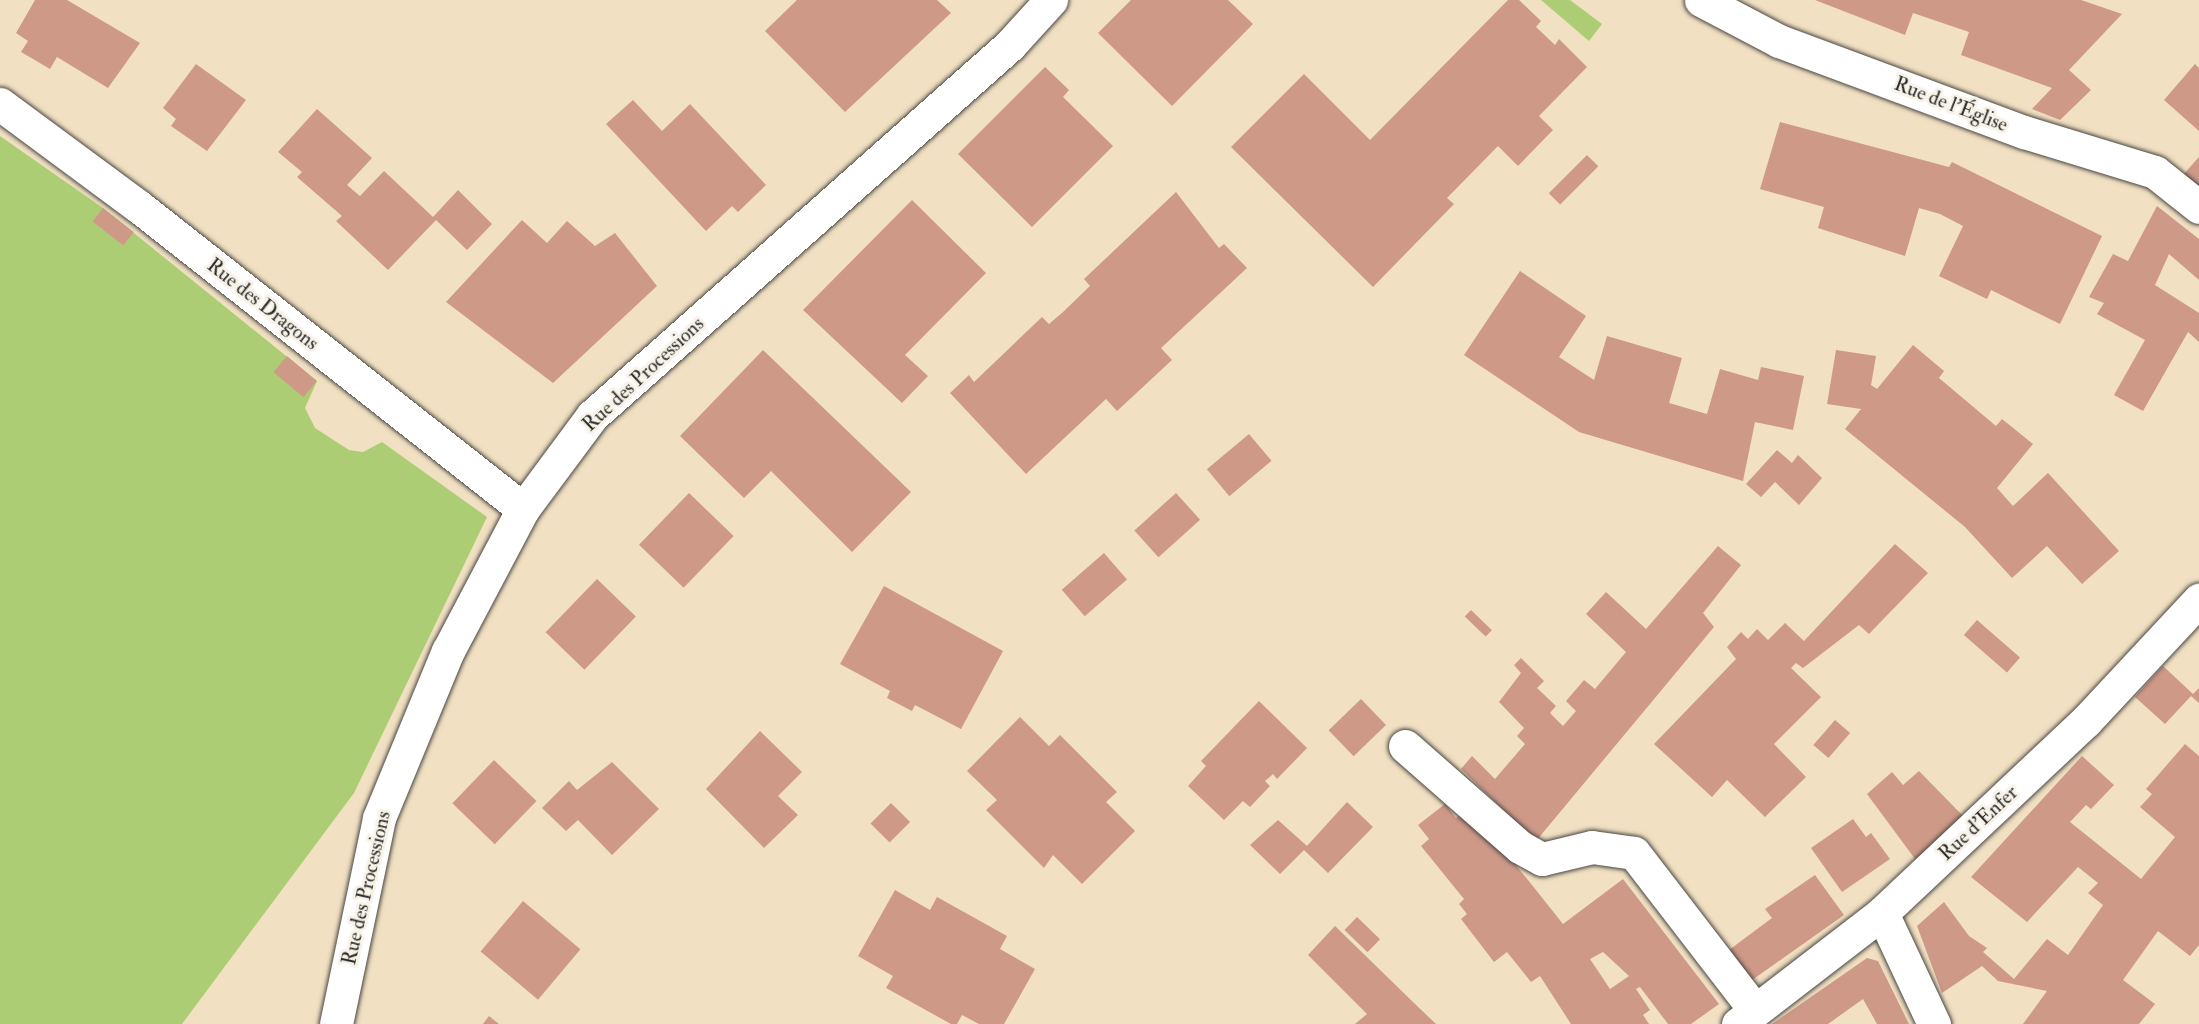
<!DOCTYPE html>
<html>
<head>
<meta charset="utf-8">
<style>
	body { margin:0 }
	#map { position:relative; width:2199px; height:1024px; overflow:hidden; background:#f1e0c2; font-family:"IM FELL Double Pica",serif }
	div>[style] { position:absolute }
	.green>* { inset:0; background:#adcd75 }
	.building>* { inset:0; background:#cf9988; transform-origin:0 0 }
	.roads { filter:drop-shadow(0 0 2px #494642) drop-shadow(0 0 2px #494642) }
	.minor>* { height:33px; margin:-16.5px; padding:0 16.5px; transform-origin:16.5px; border-radius:16.5px; background:#fff }
	.tertiary>* { height:33px; margin:-16.5px; padding:0 16.5px; transform-origin:16.5px; border-radius:16.5px; background:#fff }
	span { translate:-50% -50%; white-space:nowrap; text-align:center; line-height:1.15; -webkit-text-stroke:6px #f7f3e8; paint-order:stroke }
	.street-label { font-size:20px; color:#2b2b2b }
</style>
</head>
<body>
<div id="map">
	<div class="green">
		<div style="clip-path:polygon(1541px 0,1570px 0,1602px 24px,1589px 41px)"></div>
		<div style="clip-path:polygon(0 136px,103px 208px,317px 381px,305px 408px,315px 428px,349px 450px,363px 452px,382px 442px,487px 517px,354px 793px,182px 1024px,0 1024px)"></div>
	</div>
	<div class="building">
		<div style="clip-path:polygon(35px 0,67px 0,140px 43px,108px 88px,57px 57px,50px 69px,21px 52px,28px 41px,16px 33px)"></div>
		<div style="clip-path:polygon(797px 0,937px 0,951px 13px,845px 112px,765px 31px)"></div>
		<div style="clip-path:polygon(1131px 0,1228px 0,1253px 24px,1172px 106px,1098px 33px)"></div>
		<div style="clip-path:polygon(1508px 0,1519px 0,1541px 21px,1536px 27px,1555px 45px,1559px 39px,1587px 67px,1539px 116px,1553px 130px,1518px 166px,1498px 146px,1447px 198px,1454px 204px,1373px 287px,1231px 147px,1304px 74px,1370px 140px)"></div>
		<div style="clip-path:polygon(1815px 0,2081px 0,2122px 14px,2069px 70px,2091px 90px,2060px 120px,2032px 109px,2052px 88px,1961px 55px,1969px 32px,1913px 13px,1905px 35px)"></div>
		<div style="clip-path:polygon(196px 64px,246px 100px,207px 151px,171px 126px,176px 119px,163px 108px)"></div>
		<div style="clip-path:polygon(2195px 64px,2199px 68px,2199px 131px,2164px 100px)"></div>
		<div style="clip-path:polygon(1045px 67px,1069px 90px,1063px 97px,1113px 146px,1032px 227px,958px 154px)"></div>
		<div style="clip-path:polygon(633px 100px,662px 131px,690px 104px,766px 185px,738px 212px,732px 206px,706px 231px,606px 124px)"></div>
		<div style="clip-path:polygon(317px 109px,372px 158px,347px 185px,360px 196px,384px 171px,433px 217px,458px 190px,492px 224px,467px 250px,436px 220px,388px 270px,336px 221px,342px 216px,297px 177px,302px 172px,278px 152px)"></div>
		<div style="clip-path:polygon(1780px 122px,1949px 167px,1952px 162px,2102px 236px,2060px 324px,1991px 290px,1987px 299px,1939px 276px,1963px 226px,1940px 214px,1919px 208px,1905px 256px,1818px 228px,1824px 207px,1760px 189px)"></div>
		<div style="left:1587px;top:155px;width:16px;height:54px;rotate:45deg"></div>
		<div style="clip-path:polygon(2199px 157px,2199px 188px,2182px 176px)"></div>
		<div style="clip-path:polygon(1176px 192px,1219px 248px,1224px 244px,1247px 268px,1161px 348px,1172px 360px,1117px 411px,1106px 399px,1026px 474px,950px 393px,969px 375px,974px 382px,1042px 317px,1049px 324px,1063px 312px,1090px 286px,1084px 279px)"></div>
		<div style="clip-path:polygon(912px 200px,986px 273px,905px 355px,928px 376px,902px 403px,803px 310px)"></div>
		<div style="clip-path:polygon(2157px 206px,2199px 239px,2199px 280px,2169px 254px,2155px 285px,2199px 313px,2199px 342px,2188px 332px,2143px 411px,2114px 395px,2145px 340px,2097px 314px,2104px 303px,2089px 297px,2113px 254px,2128px 261px)"></div>
		<div style="left:103px;top:208px;width:39px;height:17px;rotate:38deg"></div>
		<div style="clip-path:polygon(522px 220px,547px 243px,567px 221px,595px 246px,615px 233px,657px 286px,553px 383px,446px 302px)"></div>
		<div style="clip-path:polygon(1520px 271px,1586px 316px,1559px 357px,1594px 380px,1607px 336px,1682px 358px,1669px 403px,1707px 414px,1720px 369px,1758px 380px,1761px 367px,1804px 376px,1793px 430px,1755px 422px,1743px 481px,1579px 432px,1464px 355px)"></div>
		<div style="clip-path:polygon(1913px 345px,1944px 371px,1939px 378px,1996px 426px,2002px 419px,2033px 444px,1997px 488px,2013px 506px,2048px 473px,2119px 551px,2082px 584px,2047px 546px,2012px 578px,1965px 527px,1845px 429px,1861px 409px,1827px 404px,1836px 350px,1876px 356px,1871px 385px,1877px 389px)"></div>
		<div style="clip-path:polygon(763px 350px,911px 492px,852px 552px,771px 471px,744px 498px,680px 436px)"></div>
		<div style="left:287px;top:356px;width:39px;height:21px;rotate:40deg"></div>
		<div style="left:1249px;top:434px;width:35px;height:55px;rotate:50deg"></div>
		<div style="clip-path:polygon(1777px 450px,1792px 463px,1798px 455px,1822px 478px,1799px 505px,1775px 482px,1761px 497px,1746px 484px)"></div>
		<div style="left:689px;top:493px;width:62px;height:72px;rotate:44deg"></div>
		<div style="left:1176px;top:493px;width:36px;height:56px;rotate:48deg"></div>
		<div style="clip-path:polygon(1895px 544px,1928px 573px,1869px 634px,1859px 625px,1803px 668px,1796px 663px,1791px 668px,1821px 697px,1774px 744px,1806px 777px,1765px 817px,1727px 780px,1712px 797px,1654px 744px,1736px 659px,1727px 647px,1741px 632px,1748px 639px,1757px 629px,1768px 640px,1785px 623px,1804px 641px)"></div>
		<div style="clip-path:polygon(1718px 546px,1741px 565px,1703px 613px,1714px 627px,1536px 841px,1461px 769px,1472px 756px,1495px 779px,1525px 744px,1517px 736px,1524px 728px,1499px 702px,1521px 673px,1514px 665px,1521px 658px,1544px 681px,1537px 688px,1556px 706px,1550px 713px,1563px 726px,1576px 711px,1566px 701px,1584px 680px,1595px 689px,1626px 652px,1586px 614px,1606px 592px,1646px 629px)"></div>
		<div style="left:1104px;top:553px;width:35px;height:56px;rotate:49deg"></div>
		<div style="left:597px;top:579px;width:54px;height:74px;rotate:44deg"></div>
		<div style="clip-path:polygon(884px 586px,1003px 651px,961px 729px,915px 705px,912px 711px,887px 698px,890px 691px,840px 664px)"></div>
		<div style="left:1471px;top:610px;width:29px;height:9px;rotate:44deg"></div>
		<div style="left:1977px;top:620px;width:57px;height:20px;rotate:41deg"></div>
		<div style="clip-path:polygon(2163px 666px,2193px 694px,2199px 688px,2199px 703px,2191px 696px,2165px 724px,2135px 697px)"></div>
		<div style="left:1361px;top:699px;width:36px;height:45px;rotate:46deg"></div>
		<div style="clip-path:polygon(1259px 701px,1307px 748px,1277px 779px,1273px 774px,1265px 781px,1270px 786px,1250px 807px,1243px 801px,1224px 820px,1188px 786px,1206px 766px,1201px 761px)"></div>
		<div style="clip-path:polygon(1020px 717px,1049px 746px,1060px 735px,1117px 792px,1106px 802px,1135px 831px,1082px 884px,1053px 855px,1044px 868px,986px 810px,997px 800px,967px 771px)"></div>
		<div style="left:1835px;top:720px;width:20px;height:33px;rotate:41deg"></div>
		<div style="clip-path:polygon(760px 731px,802px 772px,778px 796px,798px 815px,764px 848px,706px 789px)"></div>
		<div style="clip-path:polygon(2185px 744px,2199px 756px,2199px 945px,2190px 956px,2158px 931px,2123px 980px,2155px 1004px,2139px 1024px,2023px 1024px,2047px 991px,1998px 981px,1982px 966px,1942px 993px,1917px 926px,1944px 902px,1969px 936px,1987px 948px,1983px 952px,2014px 979px,2047px 939px,2068px 955px,2103px 905px,2088px 893px,2098px 883px,2078px 867px,2027px 922px,1971px 877px,2082px 756px,2114px 785px,2091px 809px,2086px 805px,2070px 822px,2141px 879px,2175px 837px,2140px 807px,2152px 794px,2146px 789px)"></div>
		<div style="left:494px;top:760px;width:59px;height:60px;rotate:44deg"></div>
		<div style="clip-path:polygon(612px 762px,659px 809px,612px 855px,578px 820px,566px 831px,542px 808px,569px 781px,577px 790px)"></div>
		<div style="clip-path:polygon(1919px 771px,1966px 819px,1918px 863px,1867px 794px,1892px 772px,1903px 785px)"></div>
		<div style="clip-path:polygon(1347px 802px,1373px 827px,1328px 873px,1304px 850px,1280px 874px,1250px 845px,1278px 820px,1307px 846px)"></div>
		<div style="left:891px;top:803px;width:27px;height:29px;rotate:45deg"></div>
		<div style="clip-path:polygon(evenodd,1445px 804px,1456px 818px,1464px 812px,1488px 830px,1563px 924px,1623px 879px,1719px 1004px,1691px 1024px,1668px 1024px,1640px 987px,1636px 989px,1650px 1010px,1643px 1015px,1649px 1024px,1571px 1024px,1540px 976px,1531px 982px,1507px 952px,1494px 962px,1461px 919px,1467px 914px,1459px 904px,1464px 899px,1421px 846px,1429px 839px,1418px 825px,1445px 804px,1603px 952px,1629px 976px,1610px 989px,1590px 959px,1603px 952px)"></div>
		<div style="clip-path:polygon(1853px 819px,1866px 837px,1871px 833px,1890px 859px,1842px 892px,1811px 848px)"></div>
		<div style="clip-path:polygon(1815px 875px,1844px 915px,1748px 983px,1725px 953px,1772px 918px,1765px 909px)"></div>
		<div style="clip-path:polygon(895px 890px,930px 910px,937px 897px,1007px 936px,1000px 949px,1035px 969px,1004px 1024px,979px 1024px,962px 1015px,957px 1024px,951px 1024px,886px 988px,893px 976px,858px 956px)"></div>
		<div style="left:523px;top:901px;width:75px;height:66px;rotate:40deg"></div>
		<div style="left:1357px;top:917px;width:32px;height:18px;rotate:44deg"></div>
		<div style="clip-path:polygon(1335px 926px,1414px 1003px,1436px 1024px,1355px 1024px,1367px 1014px,1308px 955px)"></div>
		<div style="clip-path:polygon(1867px 958px,1878px 961px,1909px 1024px,1877px 1024px,1863px 999px,1828px 1024px,1772px 1024px)"></div>
		<div style="clip-path:polygon(489px 1016px,499px 1024px,483px 1024px)"></div>
	</div>
	<div class="roads">
		<div class="minor">
			<div style="left:1701px;top:0;width:88px;rotate:27.7deg"></div>
			<div style="left:1779px;top:41px;width:261px;rotate:20.4deg"></div>
			<div style="left:2024px;top:132px;width:137px;rotate:17deg"></div>
			<div style="left:2155px;top:172px;width:56px;rotate:38.5deg"></div>
			<div style="left:0;top:104px;width:172px;rotate:36.5deg"></div>
			<div style="left:138px;top:206px;width:490px;rotate:38.2deg"></div>
			<div style="left:1405px;top:746px;width:153px;rotate:41.3deg"></div>
			<div style="left:1520px;top:847px;width:25px;rotate:29deg"></div>
			<div style="left:1542px;top:859px;width:51px;rotate:-13.5deg"></div>
			<div style="left:1592px;top:847px;width:42px;rotate:8.1deg"></div>
			<div style="left:1634px;top:853px;width:198px;rotate:52.4deg"></div>
			<div style="left:1882px;top:913px;width:123px;rotate:64.9deg"></div>
		</div>
		<div class="tertiary">
			<div style="left:336px;top:1024px;width:210px;rotate:-78.2deg"></div>
			<div style="left:379px;top:818px;width:181px;rotate:-67.6deg"></div>
			<div style="left:448px;top:651px;width:161px;rotate:-62.2deg"></div>
			<div style="left:523px;top:509px;width:116px;rotate:-53.4deg"></div>
			<div style="left:592px;top:416px;width:559px;rotate:-41.59deg"></div>
			<div style="left:1010px;top:45px;width:61px;rotate:-47.7deg"></div>
			<div style="left:1738px;top:1024px;width:182px;rotate:-37.6deg"></div>
			<div style="left:1882px;top:913px;width:280px;rotate:-43.3deg"></div>
			<div style="left:2086px;top:721px;width:166px;rotate:-47deg"></div>
		</div>
	</div>
	<div class="street-label">
		<span style="left:1951px;top:104px;rotate:21deg">Rue de l'Église</span>
		<span style="left:263px;top:304px;rotate:38deg">Rue des Dragons</span>
		<span style="left:643px;top:374px;rotate:-43deg">Rue des Processions</span>
		<span style="left:1978px;top:823px;rotate:-43deg">Rue d'Enfer</span>
		<span style="left:366px;top:888px;rotate:-77deg">Rue des Processions</span>
	</div>
</div>
</body>
</html>
